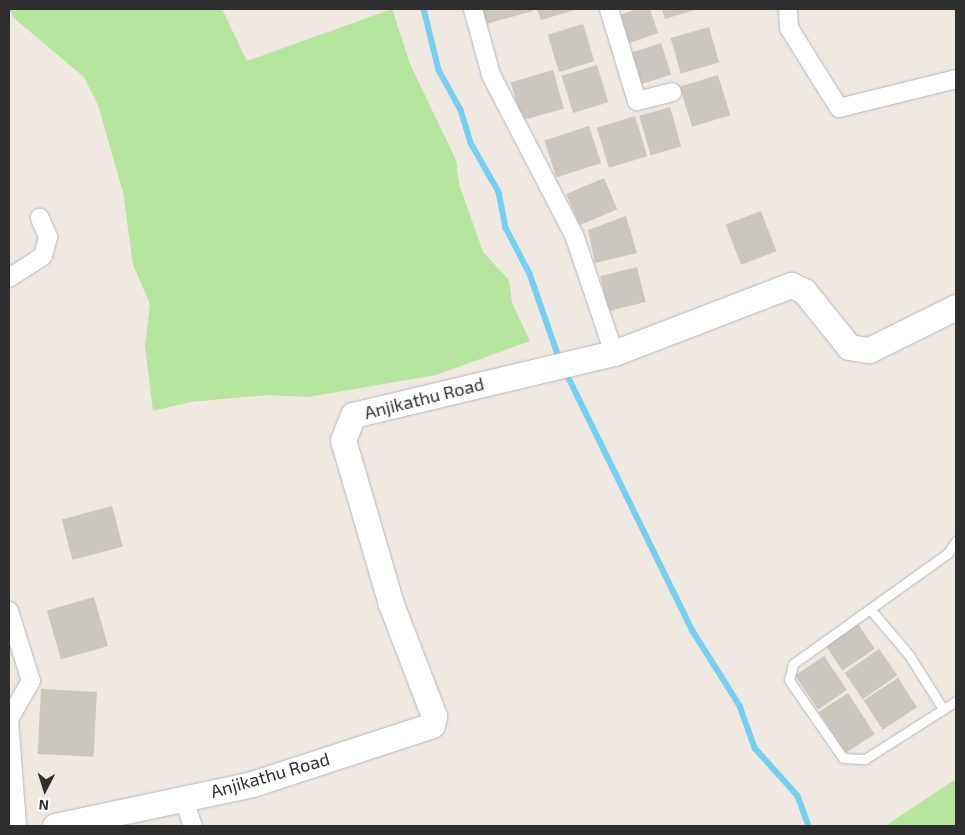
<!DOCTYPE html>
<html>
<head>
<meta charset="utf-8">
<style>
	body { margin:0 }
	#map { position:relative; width:965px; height:835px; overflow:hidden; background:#efe9e1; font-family:"Exo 2",sans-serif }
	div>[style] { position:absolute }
	.green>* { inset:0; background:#b6e59e }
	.stream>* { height:5.5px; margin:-2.75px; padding:0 2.75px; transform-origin:2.75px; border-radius:2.75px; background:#75cff0 }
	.building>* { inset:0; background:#cbc7bf; transform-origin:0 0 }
	.roads { filter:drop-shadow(0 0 1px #b4b7c1) drop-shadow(0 0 1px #b4b7c1) }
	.lane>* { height:9px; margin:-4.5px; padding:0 4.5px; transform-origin:4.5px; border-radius:4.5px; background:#fff }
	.street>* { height:18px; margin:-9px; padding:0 9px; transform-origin:9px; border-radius:9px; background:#fff }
	.secondary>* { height:25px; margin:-12.5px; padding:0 12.5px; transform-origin:12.5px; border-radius:12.5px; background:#fff }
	span { translate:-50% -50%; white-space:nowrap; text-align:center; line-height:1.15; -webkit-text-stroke:4px #fff; paint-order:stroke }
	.street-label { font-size:18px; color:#2e2e2e }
	.frame { position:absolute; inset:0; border:10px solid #2e2e2e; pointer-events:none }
	.north { position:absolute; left:20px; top:765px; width:50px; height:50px; -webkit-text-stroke:4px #fff; paint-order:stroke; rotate:185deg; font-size:14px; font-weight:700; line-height:20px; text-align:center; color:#2e2e2e }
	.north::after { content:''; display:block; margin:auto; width:18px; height:22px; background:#2e2e2e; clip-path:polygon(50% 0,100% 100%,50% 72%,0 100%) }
</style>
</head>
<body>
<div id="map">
	<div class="green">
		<div style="clip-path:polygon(9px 9px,222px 9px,247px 61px,392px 9px,410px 64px,456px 160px,459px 184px,483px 252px,509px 280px,512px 303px,530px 341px,436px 375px,308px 397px,268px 395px,190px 402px,153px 411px,145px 346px,150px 304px,133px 265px,123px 192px,98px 105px,84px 77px,15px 19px)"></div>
		<div style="clip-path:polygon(956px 779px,956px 826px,885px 826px)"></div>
	</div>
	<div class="stream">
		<div style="left:424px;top:9px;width:63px;rotate:76.2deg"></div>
		<div style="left:439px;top:70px;width:46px;rotate:61.2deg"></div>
		<div style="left:461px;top:110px;width:34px;rotate:73deg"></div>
		<div style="left:471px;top:143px;width:56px;rotate:60.3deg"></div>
		<div style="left:499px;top:192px;width:37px;rotate:79deg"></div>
		<div style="left:506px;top:228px;width:52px;rotate:62.4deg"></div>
		<div style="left:530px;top:274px;width:91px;rotate:70.8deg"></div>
		<div style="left:565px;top:370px;width:291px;rotate:63.9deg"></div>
		<div style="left:693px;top:631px;width:89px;rotate:57.9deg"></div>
		<div style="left:740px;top:706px;width:45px;rotate:70.3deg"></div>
		<div style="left:755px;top:748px;width:64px;rotate:48.1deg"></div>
		<div style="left:798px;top:796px;width:32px;rotate:70deg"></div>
	</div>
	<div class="building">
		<div style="clip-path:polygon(481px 9px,533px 9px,533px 11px,486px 24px)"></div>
		<div style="clip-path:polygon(537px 9px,578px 9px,541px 20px)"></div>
		<div style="clip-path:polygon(637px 9px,650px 9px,658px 33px,627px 44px,617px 16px)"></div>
		<div style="clip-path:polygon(662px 9px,698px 9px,665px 19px)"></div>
		<div style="left:583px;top:24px;width:39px;height:37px;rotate:73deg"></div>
		<div style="left:709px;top:27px;width:37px;height:40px;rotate:74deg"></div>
		<div style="left:661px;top:43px;width:33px;height:34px;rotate:72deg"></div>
		<div style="left:597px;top:65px;width:39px;height:37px;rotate:73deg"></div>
		<div style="left:553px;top:70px;width:40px;height:44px;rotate:74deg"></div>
		<div style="left:718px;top:75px;width:42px;height:40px;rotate:73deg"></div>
		<div style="left:670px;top:107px;width:41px;height:32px;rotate:74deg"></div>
		<div style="left:635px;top:116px;width:42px;height:40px;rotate:73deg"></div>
		<div style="left:589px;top:126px;width:39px;height:47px;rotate:72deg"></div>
		<div style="left:604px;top:178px;width:34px;height:41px;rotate:67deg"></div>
		<div style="left:761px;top:211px;width:43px;height:38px;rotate:69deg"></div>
		<div style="clip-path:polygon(626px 216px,637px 253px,595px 263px,588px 230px)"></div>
		<div style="left:637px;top:267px;width:36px;height:38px;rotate:76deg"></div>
		<div style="left:112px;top:506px;width:42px;height:52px;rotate:75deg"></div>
		<div style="left:94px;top:597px;width:51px;height:49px;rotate:74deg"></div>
		<div style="left:858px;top:624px;width:30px;height:39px;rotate:56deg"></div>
		<div style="left:879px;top:649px;width:32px;height:42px;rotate:55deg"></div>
		<div style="left:824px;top:656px;width:41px;height:35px;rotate:56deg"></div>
		<div style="left:898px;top:678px;width:35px;height:41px;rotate:57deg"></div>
		<div style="left:41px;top:689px;width:56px;height:65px;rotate:3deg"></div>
		<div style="left:848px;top:693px;width:49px;height:35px;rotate:57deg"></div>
	</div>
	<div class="roads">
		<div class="lane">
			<div style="left:956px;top:541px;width:14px;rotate:124deg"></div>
			<div style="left:948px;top:553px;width:191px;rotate:144.4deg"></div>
			<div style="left:793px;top:664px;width:16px;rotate:104deg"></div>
			<div style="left:789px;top:680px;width:95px;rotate:55.3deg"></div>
			<div style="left:843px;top:758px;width:22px;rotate:3deg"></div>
			<div style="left:865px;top:759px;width:108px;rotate:-32.5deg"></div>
			<div style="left:870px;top:609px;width:60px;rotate:49.7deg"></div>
			<div style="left:909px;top:655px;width:64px;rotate:57.8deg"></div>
		</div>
		<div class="street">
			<div style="left:473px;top:9px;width:68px;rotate:74.7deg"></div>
			<div style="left:491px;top:75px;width:180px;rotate:62.6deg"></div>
			<div style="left:574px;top:235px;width:125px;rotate:71.3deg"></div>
			<div style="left:609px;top:9px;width:96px;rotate:73.1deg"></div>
			<div style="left:637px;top:101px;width:36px;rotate:-14deg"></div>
			<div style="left:788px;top:9px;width:19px;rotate:87deg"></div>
			<div style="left:789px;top:28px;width:94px;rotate:58deg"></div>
			<div style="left:839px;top:108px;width:121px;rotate:-13.9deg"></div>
			<div style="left:9px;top:278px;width:40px;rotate:-32.9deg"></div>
			<div style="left:43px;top:256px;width:20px;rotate:-75deg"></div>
			<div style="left:48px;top:237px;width:21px;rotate:-113deg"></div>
			<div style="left:9px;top:611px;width:73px;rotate:72.6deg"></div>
			<div style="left:31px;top:681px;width:44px;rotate:120.1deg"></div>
			<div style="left:9px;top:719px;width:107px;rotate:85.7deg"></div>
			<div style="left:184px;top:799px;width:28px;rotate:72deg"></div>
		</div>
		<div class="secondary">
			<div style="left:55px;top:826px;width:201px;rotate:-12deg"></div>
			<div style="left:252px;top:784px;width:189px;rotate:-18.1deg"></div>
			<div style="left:432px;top:725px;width:9px;rotate:-77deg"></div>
			<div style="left:434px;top:716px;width:120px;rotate:-111deg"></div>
			<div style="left:391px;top:604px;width:171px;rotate:-106.3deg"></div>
			<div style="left:343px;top:440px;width:27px;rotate:-68deg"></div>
			<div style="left:353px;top:415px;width:268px;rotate:-13.4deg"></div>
			<div style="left:614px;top:353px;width:190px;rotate:-21deg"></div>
			<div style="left:791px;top:285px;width:14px;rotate:25deg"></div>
			<div style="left:804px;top:291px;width:72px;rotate:51.2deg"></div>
			<div style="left:849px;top:347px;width:20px;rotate:9deg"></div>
			<div style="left:869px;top:350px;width:97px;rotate:-26.3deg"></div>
		</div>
	</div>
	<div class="street-label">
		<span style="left:424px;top:398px;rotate:-14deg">Anjikathu Road</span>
		<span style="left:270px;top:775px;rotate:-16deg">Anjikathu Road</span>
	</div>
	<div class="frame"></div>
	<div class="north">N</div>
</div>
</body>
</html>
